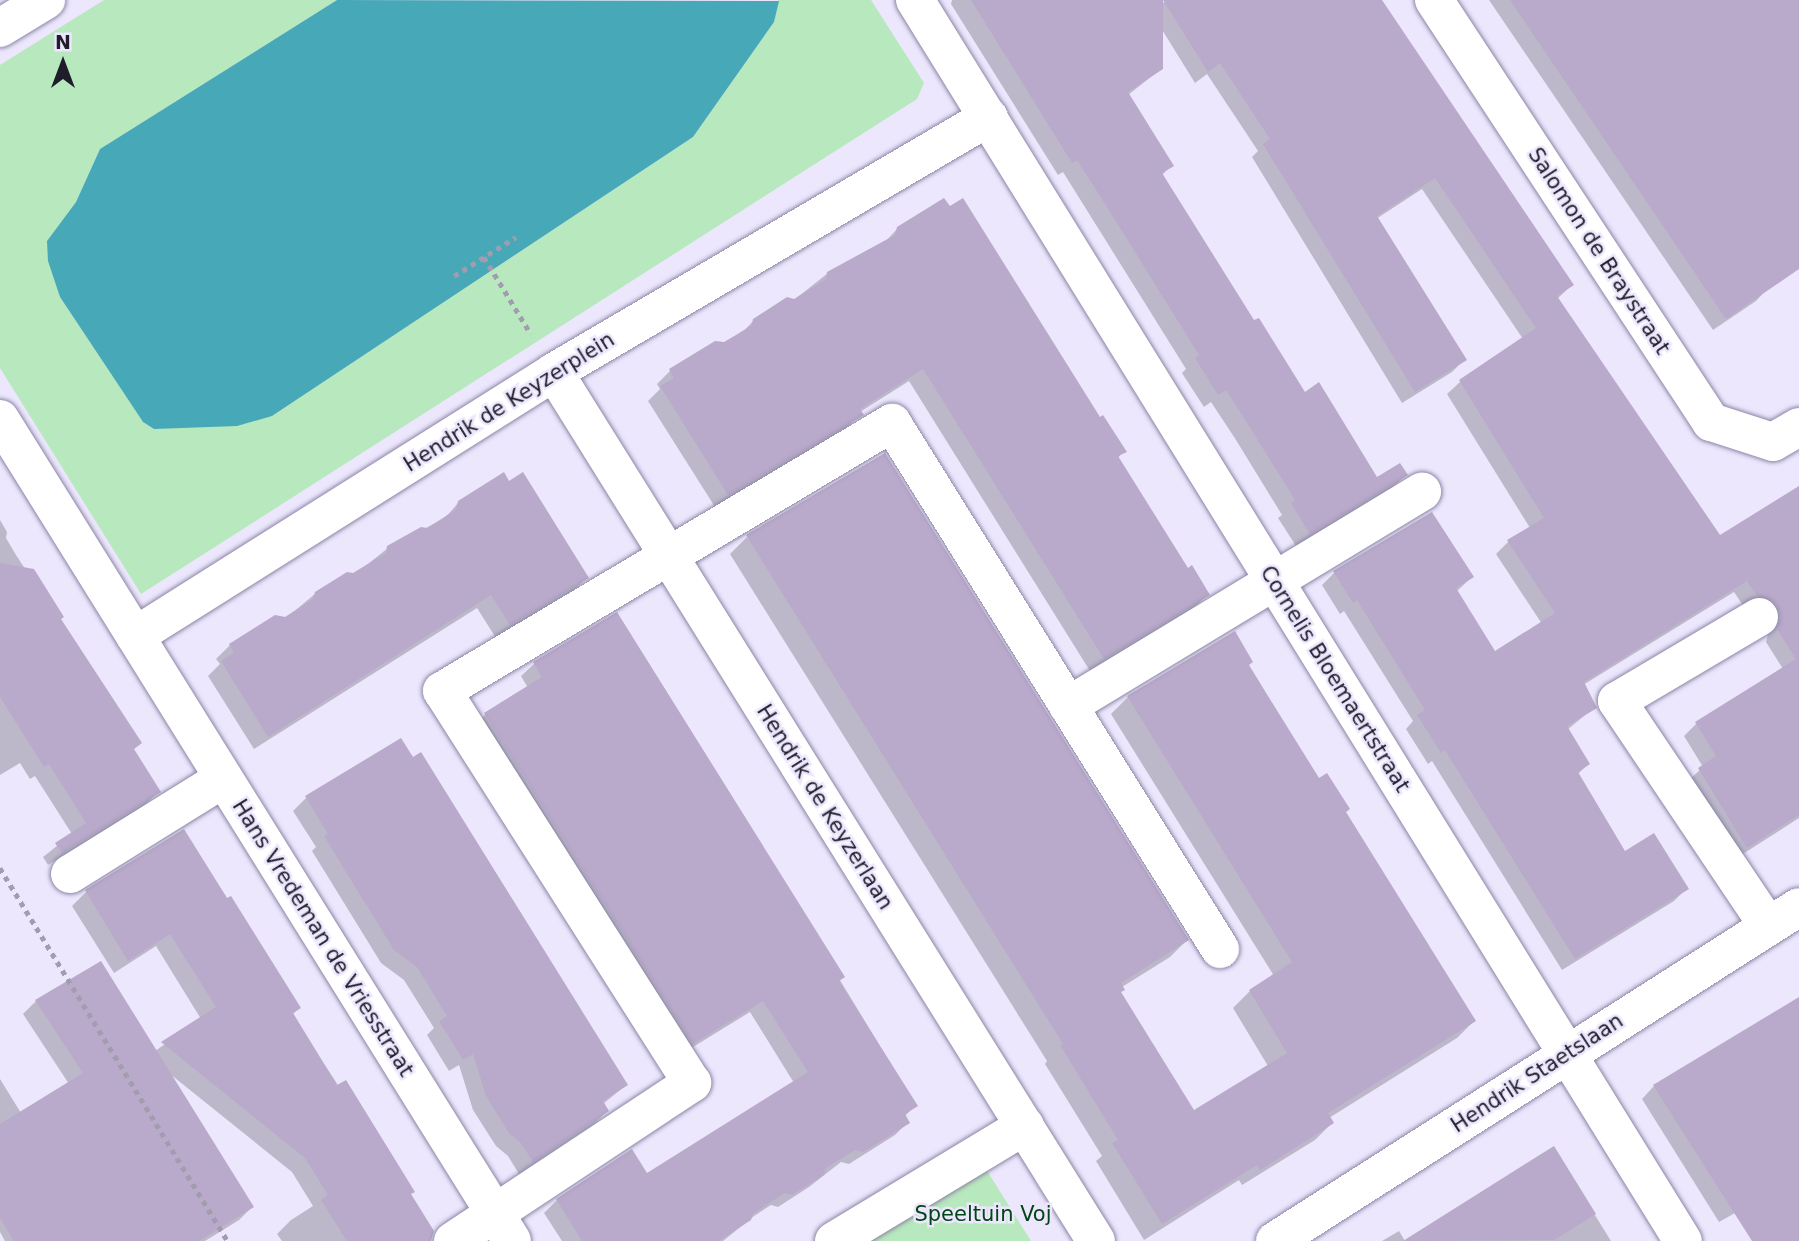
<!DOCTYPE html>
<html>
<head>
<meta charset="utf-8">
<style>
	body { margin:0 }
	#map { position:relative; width:1799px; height:1241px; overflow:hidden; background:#ece7fd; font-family:"DejaVu Sans",sans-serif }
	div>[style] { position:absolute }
	.green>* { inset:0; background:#b8e8bd }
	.water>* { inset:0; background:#47a8b7 }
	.shadow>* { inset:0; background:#0003 }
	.building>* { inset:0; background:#b9a9ca }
	.path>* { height:4.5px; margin-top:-2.25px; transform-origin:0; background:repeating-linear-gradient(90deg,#a19daf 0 5px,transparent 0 10px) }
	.roads { filter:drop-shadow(0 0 2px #8c85a6) drop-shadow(0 0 2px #8c85a6) }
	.minor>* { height:38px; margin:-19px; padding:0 19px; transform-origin:19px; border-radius:19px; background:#fff }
	.major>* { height:38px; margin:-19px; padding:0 19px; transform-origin:19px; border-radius:19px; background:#fff }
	span { translate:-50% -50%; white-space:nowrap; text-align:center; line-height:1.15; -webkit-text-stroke:5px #ece7fd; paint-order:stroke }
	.street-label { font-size:21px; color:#201d2a }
	.park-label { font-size:21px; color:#024516 }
	.north { position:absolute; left:28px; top:28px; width:70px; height:70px; -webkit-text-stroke:5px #ece7fd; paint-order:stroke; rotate:0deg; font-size:19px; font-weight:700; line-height:28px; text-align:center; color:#201d2a }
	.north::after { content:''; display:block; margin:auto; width:24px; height:32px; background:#201d2a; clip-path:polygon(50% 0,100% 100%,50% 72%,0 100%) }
</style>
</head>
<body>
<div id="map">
	<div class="green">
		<div style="clip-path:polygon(104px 0,337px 0,100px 149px,76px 202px,47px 241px,60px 297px,143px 422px,154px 429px,272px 416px,693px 137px,774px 22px,778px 0,871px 0,924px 83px,917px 99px,141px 594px,0 368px,0 65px)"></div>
		<div style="clip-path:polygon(984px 1166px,1031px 1241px,863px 1241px)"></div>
	</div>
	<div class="water">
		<div style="clip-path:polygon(337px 0,779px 1px,774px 22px,693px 137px,272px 416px,237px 426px,154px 429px,143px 422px,60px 297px,48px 261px,47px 241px,76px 202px,100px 149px)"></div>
	</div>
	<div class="shadow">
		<div style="clip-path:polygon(952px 0,1136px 0,1161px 5px,1166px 0,1380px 0,1572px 285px,1557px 299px,1719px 538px,1799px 488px,1799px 818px,1735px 859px,1687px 782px,1703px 767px,1684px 736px,1696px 724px,1783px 669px,1766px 642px,1769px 631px,1744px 607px,1734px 592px,1583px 685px,1595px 707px,1567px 730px,1588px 764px,1577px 775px,1624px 853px,1687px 888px,1674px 901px,1562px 970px,1432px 761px,1428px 764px,1406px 729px,1413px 721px,1344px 611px,1340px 614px,1322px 585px,1334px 573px,1472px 577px,1456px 592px,1494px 653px,1542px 624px,1496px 554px,1508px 542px,1530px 528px,1447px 394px,1460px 382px,1523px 339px,1422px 189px,1376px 219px,1464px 360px,1452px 372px,1402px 403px,1252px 157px,1258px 151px,1207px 74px,1195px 83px,1161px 28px,1161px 69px,1128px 95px,1172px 165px,1162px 175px,1254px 322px,1304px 394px,1376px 479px,1406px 475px,1392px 488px,1296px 546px,1278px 518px,1282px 515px,1236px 440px,1211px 402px,1204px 407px,1182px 373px,1186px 369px,1063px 172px,1058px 175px,951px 4px)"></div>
		<div style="clip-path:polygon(1489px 0,1799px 0,1799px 255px,1756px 301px,1713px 330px)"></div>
		<div style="clip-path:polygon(898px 228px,1099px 419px,1124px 451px,1118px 458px,1187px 570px,1208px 594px,1195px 607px,1090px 671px,909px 381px,860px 412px,848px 427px,715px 507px,648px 401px,660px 389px,657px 384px,670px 371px,716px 343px,724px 344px,741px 334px,754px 320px,794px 300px,828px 273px,885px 242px)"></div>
		<div style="clip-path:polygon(459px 502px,587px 578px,573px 591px,496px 638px,477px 608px,254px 749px,208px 676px,220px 664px,216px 659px,230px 645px,285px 619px,316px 593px,354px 575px,388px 548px,445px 518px)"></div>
		<div style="clip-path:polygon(0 520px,7px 532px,6px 538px,16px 555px,140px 743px,133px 750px,158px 792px,145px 805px,48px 865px,43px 857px,72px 834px,35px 776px,30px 779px,20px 763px,0 775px)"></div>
		<div style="clip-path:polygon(747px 537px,1187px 940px,1170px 957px,1122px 987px,1120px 992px,1193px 1113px,1268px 1066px,1233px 1008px,1250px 991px,1274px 976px,1111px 714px,1128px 697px,1247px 666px,1474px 1021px,1457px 1038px,1329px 1118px,1332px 1123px,1315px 1140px,1242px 1185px,1239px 1180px,1144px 1240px,1096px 1161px,1102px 1156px,1045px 1064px,1047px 1061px,730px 554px)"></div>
		<div style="clip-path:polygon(617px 614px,916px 1105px,904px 1117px,908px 1122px,895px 1135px,849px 1164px,841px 1162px,809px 1187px,778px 1207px,771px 1205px,754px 1216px,723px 1241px,562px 1241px,544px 1213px,557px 1200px,647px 1175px,794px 1083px,750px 1012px,680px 1055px,473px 727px,486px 714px,528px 688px,521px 676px,534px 664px)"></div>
		<div style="clip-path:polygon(306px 798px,626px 1085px,603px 1104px,607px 1111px,594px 1124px,519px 1174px,508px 1156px,496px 1146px,473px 1110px,459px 1065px,449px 1071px,427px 1035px,434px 1028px,404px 980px,381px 963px,312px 851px,316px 847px,293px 811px)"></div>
		<div style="clip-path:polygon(183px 831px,299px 1008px,292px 1015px,410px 1195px,430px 1241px,282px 1241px,277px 1234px,291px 1220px,313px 1206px,292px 1172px,170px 1074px,252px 1207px,239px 1220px,205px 1241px,5px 1241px,0 1232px,0 1079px,21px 1113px,69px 1084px,23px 1014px,36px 1001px,155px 1051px,201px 1019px,156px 946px,114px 973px,72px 906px,86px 892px)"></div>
		<div style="clip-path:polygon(1799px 998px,1799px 1241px,1765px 1241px,1744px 1208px,1719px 1222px,1642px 1099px,1654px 1086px)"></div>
		<div style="clip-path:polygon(1554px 1149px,1611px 1241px,1406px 1241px)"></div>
		<div style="clip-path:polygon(1399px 1231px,1405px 1241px,1382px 1241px)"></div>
	</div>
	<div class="building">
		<div style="clip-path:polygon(971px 0,1163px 0,1163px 69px,1128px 92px,1174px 166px,1162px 173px,1254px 320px,1259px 318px,1305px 392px,1319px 382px,1377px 477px,1400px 463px,1408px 475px,1310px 534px,1291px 503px,1295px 500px,1249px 426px,1226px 390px,1218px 395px,1195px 358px,1199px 355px,1107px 207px,1077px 160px,1072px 163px)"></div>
		<div style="clip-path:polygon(1163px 0,1382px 0,1574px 285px,1557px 296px,1720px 535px,1799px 486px,1799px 815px,1747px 848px,1698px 768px,1716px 756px,1695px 722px,1796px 659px,1777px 629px,1781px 617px,1777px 605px,1769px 598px,1757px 596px,1747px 581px,1584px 682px,1597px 708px,1567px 726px,1590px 764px,1578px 772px,1625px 851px,1654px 833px,1689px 889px,1575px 959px,1445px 750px,1441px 753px,1417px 715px,1425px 710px,1357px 600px,1353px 603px,1333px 571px,1432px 512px,1474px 577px,1456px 588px,1495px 651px,1555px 613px,1507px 540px,1544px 518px,1459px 380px,1536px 328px,1435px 178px,1377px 216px,1467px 360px,1415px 392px,1263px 144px,1270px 139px,1220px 63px,1208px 72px)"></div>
		<div style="clip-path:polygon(1510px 0,1799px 0,1799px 269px,1726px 319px)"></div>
		<div style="clip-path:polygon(944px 198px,950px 206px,963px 198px,1100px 417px,1103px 415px,1127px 452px,1118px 456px,1188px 568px,1192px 565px,1210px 595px,1104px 659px,923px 369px,860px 409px,864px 415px,728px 495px,660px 386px,674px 378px,669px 369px,715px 341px,724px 342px,736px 335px,752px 325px,753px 319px,787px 297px,794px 299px,826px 279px,827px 272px,895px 235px,897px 227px)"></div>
		<div style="clip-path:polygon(885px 453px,1189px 940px,1121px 983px,1125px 990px,1121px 992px,1194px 1110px,1287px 1053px,1249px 990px,1292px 962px,1127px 696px,1235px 631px,1253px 662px,1249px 665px,1273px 704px,1319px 778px,1327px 773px,1350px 809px,1346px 812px,1476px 1021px,1328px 1113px,1334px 1123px,1260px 1170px,1257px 1165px,1162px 1224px,1112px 1143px,1118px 1140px,1060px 1045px,1063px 1044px,746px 535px)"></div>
		<div style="clip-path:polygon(504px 472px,509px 481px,523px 472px,589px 578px,510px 625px,491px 595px,268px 737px,221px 661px,234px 653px,229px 644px,275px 615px,285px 617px,313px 599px,315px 592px,347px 572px,353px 573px,386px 553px,387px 546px,421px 527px,427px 528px,443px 518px,456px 509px,458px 501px)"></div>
		<div style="clip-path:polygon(0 563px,34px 569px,64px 617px,61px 619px,142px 743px,134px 749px,161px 792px,62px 853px,55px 843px,86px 823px,49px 764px,44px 767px,0 697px)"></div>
		<div style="clip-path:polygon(617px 612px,845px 977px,839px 981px,918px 1106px,905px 1114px,910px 1123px,863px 1152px,855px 1150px,826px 1168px,824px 1175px,792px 1195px,785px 1193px,769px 1203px,753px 1214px,751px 1220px,719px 1241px,582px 1241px,556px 1199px,632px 1149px,647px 1173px,808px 1072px,763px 1001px,693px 1044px,484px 713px,542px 677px,533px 662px)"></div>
		<div style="clip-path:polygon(401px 738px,413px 757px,421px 752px,628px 1085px,603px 1101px,609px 1111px,533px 1162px,521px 1143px,509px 1133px,486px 1096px,473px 1054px,463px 1060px,439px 1021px,447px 1016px,417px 967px,394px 950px,324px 836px,328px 834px,305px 796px)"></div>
		<div style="clip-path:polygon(184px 829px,227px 898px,231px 896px,301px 1008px,293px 1013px,337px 1085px,346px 1080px,415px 1192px,411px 1194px,434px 1231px,431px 1241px,347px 1241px,321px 1200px,328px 1195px,305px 1158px,161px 1042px,216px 1007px,170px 934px,128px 961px,85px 890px)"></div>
		<div style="clip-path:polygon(101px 961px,254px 1207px,199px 1241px,14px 1241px,0 1218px,0 1124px,83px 1073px,35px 1000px)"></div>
		<div style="clip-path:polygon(1799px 997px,1799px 1241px,1752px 1241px,1653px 1085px)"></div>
		<div style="clip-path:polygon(1554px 1146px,1596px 1214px,1554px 1240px,1403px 1241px)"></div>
	</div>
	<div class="path">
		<div style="left:484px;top:257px;width:90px;rotate:58.6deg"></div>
		<div style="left:454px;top:276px;width:73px;rotate:-32.2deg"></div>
		<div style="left:0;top:868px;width:437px;rotate:58.6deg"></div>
	</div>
	<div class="roads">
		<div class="minor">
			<div style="left:915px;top:0;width:1459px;rotate:58.25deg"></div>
			<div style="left:1434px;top:0;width:505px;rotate:56.72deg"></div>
			<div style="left:1711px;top:422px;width:65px;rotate:17.9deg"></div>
			<div style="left:1773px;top:442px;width:30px;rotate:-30deg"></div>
			<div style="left:554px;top:372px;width:1024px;rotate:58.05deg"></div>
			<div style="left:0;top:419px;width:968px;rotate:58.08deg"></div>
			<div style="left:1759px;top:617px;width:165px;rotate:149.4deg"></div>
			<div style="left:1617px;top:701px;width:271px;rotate:56.1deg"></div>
			<div style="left:135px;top:636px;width:495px;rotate:-32.2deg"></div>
			<div style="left:554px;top:372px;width:504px;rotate:-30.38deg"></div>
			<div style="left:1068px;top:706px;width:414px;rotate:-31.2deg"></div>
			<div style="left:70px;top:874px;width:181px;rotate:-31.9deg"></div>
			<div style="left:453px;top:1241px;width:287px;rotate:-33.5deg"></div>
			<div style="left:692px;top:1083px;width:465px;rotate:-122.5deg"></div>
			<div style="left:442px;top:691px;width:524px;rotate:-30.78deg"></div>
			<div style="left:892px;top:423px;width:620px;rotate:58.05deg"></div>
			<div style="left:834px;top:1241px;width:223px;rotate:-31.1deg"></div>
			<div style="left:1275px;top:1241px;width:621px;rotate:-32.51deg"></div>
		</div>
		<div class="major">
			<div style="left:0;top:28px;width:54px;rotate:-31.3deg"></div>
		</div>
	</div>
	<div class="street-label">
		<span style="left:1599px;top:251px;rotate:57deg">Salomon de Braystraat</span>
		<span style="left:509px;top:402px;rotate:-32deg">Hendrik de Keyzerplein</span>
		<span style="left:1335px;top:679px;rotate:58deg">Cornelis Bloemaertstraat</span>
		<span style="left:825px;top:807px;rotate:58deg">Hendrik de Keyzerlaan</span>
		<span style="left:323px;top:938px;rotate:58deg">Hans Vredeman de Vriesstraat</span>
		<span style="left:1537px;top:1073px;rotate:-33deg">Hendrik Staetslaan</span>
	</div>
	<div class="park-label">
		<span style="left:983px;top:1214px">Speeltuin Voj</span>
	</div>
	<div class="north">N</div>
</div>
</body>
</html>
